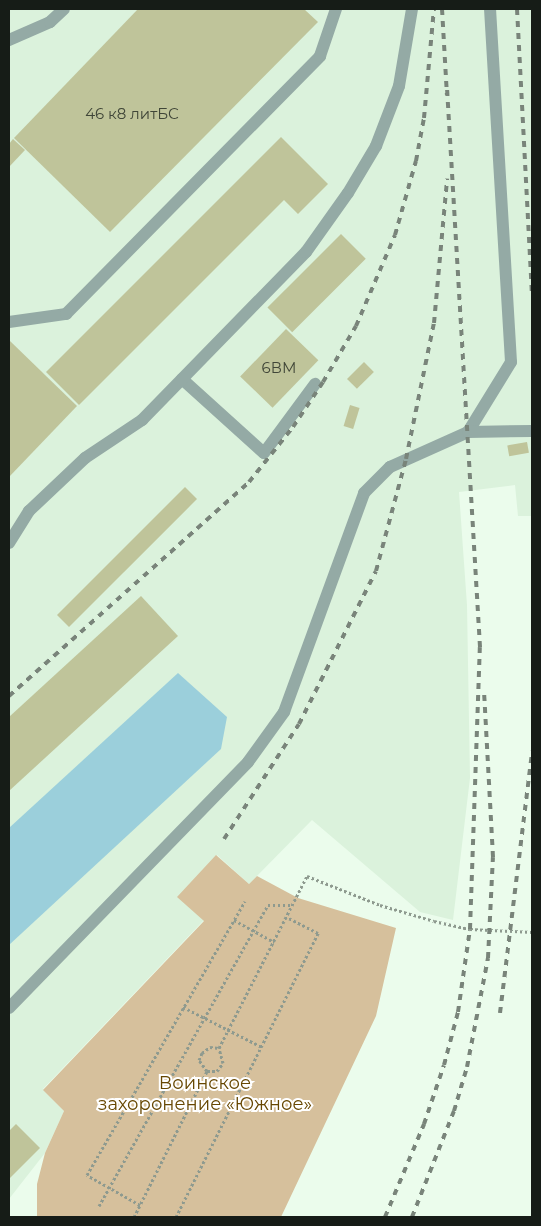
<!DOCTYPE html>
<html>
<head>
<meta charset="utf-8">
<style>
	body { margin:0 }
	#map { position:relative; width:541px; height:1226px; overflow:hidden; background:#ebfcec; font-family:Montserrat,sans-serif }
	div>[style] { position:absolute }
	.built>* { inset:0; background:#dbf2dc }
	.green>* { inset:0; background:#d6c09c }
	.water>* { inset:0; background:#9bcfdb }
	.building>* { inset:0; background:#bfc49a; transform-origin:0 0 }
	.path>* { height:3px; margin-top:-1.5px; transform-origin:0; background:repeating-linear-gradient(90deg,#8e9a8f 0 2.5px,transparent 0 5px) }
	.service>* { height:12px; margin:-6px; padding:0 6px; transform-origin:6px; border-radius:6px; background:#94aaa5 }
	.rail>* { height:4px; margin-top:-2px; transform-origin:0; background:repeating-linear-gradient(90deg,#79847a 0 6px,transparent 0 12px) }
	span { translate:-50% -50%; white-space:nowrap; text-align:center; line-height:1.15; -webkit-text-stroke:4px #fff; paint-order:stroke }
	.number-label { font-size:15px; color:#404638 }
	.number-label span { -webkit-text-stroke-width:0 }
	.park-label { font-size:18px; color:#674702 }
	.frame { position:absolute; inset:0; border:10px solid #161c17; pointer-events:none }
</style>
</head>
<body>
<div id="map">
	<div class="built">
		<div style="clip-path:polygon(9px 9px,532px 9px,532px 516px,518px 516px,515px 485px,459px 492px,467px 605px,470px 778px,453px 920px,420px 912px,312px 820px,249px 884px,217px 855px,204px 920px,43px 1089px,64px 1111px,45px 1153px,9px 1199px)"></div>
	</div>
	<div class="green">
		<div style="clip-path:polygon(216px 855px,249px 884px,257px 876px,298px 898px,396px 928px,376px 1016px,281px 1217px,37px 1217px,37px 1184px,45px 1153px,64px 1111px,43px 1090px,204px 921px,177px 897px)"></div>
	</div>
	<div class="water">
		<div style="clip-path:polygon(178px 673px,227px 717px,221px 749px,9px 945px,9px 828px)"></div>
	</div>
	<div class="building">
		<div style="clip-path:polygon(138px 9px,304px 9px,318px 22px,110px 232px,14px 138px)"></div>
		<div style="clip-path:polygon(281px 137px,328px 184px,298px 214px,284px 200px,79px 405px,46px 372px)"></div>
		<div style="clip-path:polygon(13px 139px,25px 150px,9px 167px,9px 144px)"></div>
		<div style="left:341px;top:234px;width:35px;height:104px;rotate:45deg"></div>
		<div style="left:286px;top:329px;width:45px;height:66px;rotate:44deg"></div>
		<div style="clip-path:polygon(9px 340px,77px 406px,9px 477px)"></div>
		<div style="left:364px;top:362px;width:14px;height:24px;rotate:45deg"></div>
		<div style="left:350px;top:405px;width:10px;height:22px;rotate:17deg"></div>
		<div style="left:527px;top:442px;width:11px;height:20px;rotate:80deg"></div>
		<div style="left:185px;top:487px;width:17px;height:181px;rotate:45deg"></div>
		<div style="clip-path:polygon(141px 596px,178px 636px,9px 791px,9px 717px)"></div>
		<div style="clip-path:polygon(16px 1124px,40px 1148px,9px 1179px,9px 1131px)"></div>
	</div>
	<div class="path">
		<div style="left:234px;top:920px;width:46px;rotate:28.8deg"></div>
		<div style="left:183px;top:1007px;width:89px;rotate:26.9deg"></div>
		<div style="left:219px;top:1048px;width:193px;rotate:-62.9deg"></div>
		<div style="left:307px;top:876px;width:79px;rotate:21.7deg"></div>
		<div style="left:380px;top:905px;width:56px;rotate:16.5deg"></div>
		<div style="left:434px;top:921px;width:37px;rotate:13deg"></div>
		<div style="left:470px;top:929px;width:62px;rotate:2.8deg"></div>
		<div style="left:207px;top:1071px;width:14px;rotate:-126deg"></div>
		<div style="left:199px;top:1060px;width:8px;rotate:-67deg"></div>
		<div style="left:202px;top:1053px;width:10px;rotate:-37deg"></div>
		<div style="left:210px;top:1047px;width:9px;rotate:6deg"></div>
		<div style="left:140px;top:1205px;width:61px;rotate:-150.5deg"></div>
		<div style="left:87px;top:1175px;width:316px;rotate:-60deg"></div>
		<div style="left:99px;top:1206px;width:345px;rotate:-60.7deg"></div>
		<div style="left:268px;top:905px;width:25px"></div>
		<div style="left:134px;top:1217px;width:163px;rotate:-63.4deg"></div>
		<div style="left:207px;top:1071px;width:10px"></div>
		<div style="left:217px;top:1071px;width:10px;rotate:-53deg"></div>
		<div style="left:223px;top:1063px;width:16px;rotate:-105deg"></div>
		<div style="left:176px;top:1217px;width:318px;rotate:-63.4deg"></div>
		<div style="left:318px;top:933px;width:35px;rotate:-153deg"></div>
	</div>
	<div class="service">
		<div style="left:9px;top:40px;width:45px;rotate:-23.7deg"></div>
		<div style="left:50px;top:22px;width:19px;rotate:-43deg"></div>
		<div style="left:9px;top:322px;width:58px;rotate:-8deg"></div>
		<div style="left:66px;top:314px;width:362px;rotate:-45.4deg"></div>
		<div style="left:320px;top:56px;width:50px;rotate:-71.2deg"></div>
		<div style="left:182px;top:379px;width:110px;rotate:42.1deg"></div>
		<div style="left:264px;top:453px;width:86px;rotate:-53.5deg"></div>
		<div style="left:468px;top:432px;width:82px;rotate:-58.4deg"></div>
		<div style="left:511px;top:362px;width:354px;rotate:-93.4deg"></div>
		<div style="left:9px;top:543px;width:38px;rotate:-58deg"></div>
		<div style="left:29px;top:511px;width:77px;rotate:-43.4deg"></div>
		<div style="left:85px;top:458px;width:69px;rotate:-33.7deg"></div>
		<div style="left:142px;top:420px;width:235px;rotate:-45.7deg"></div>
		<div style="left:306px;top:252px;width:72px;rotate:-54.6deg"></div>
		<div style="left:348px;top:193px;width:55px;rotate:-59.2deg"></div>
		<div style="left:376px;top:146px;width:64px;rotate:-69deg"></div>
		<div style="left:399px;top:86px;width:78px;rotate:-80.4deg"></div>
		<div style="left:9px;top:1008px;width:343px;rotate:-45.8deg"></div>
		<div style="left:248px;top:762px;width:62px;rotate:-54.2deg"></div>
		<div style="left:284px;top:712px;width:233px;rotate:-69.9deg"></div>
		<div style="left:364px;top:493px;width:37px;rotate:-45deg"></div>
		<div style="left:390px;top:467px;width:85px;rotate:-24.2deg"></div>
		<div style="left:468px;top:432px;width:64px;rotate:-0.9deg"></div>
	</div>
	<div class="rail">
		<div style="left:442px;top:9px;width:86px;rotate:86.7deg"></div>
		<div style="left:517px;top:9px;width:284px;rotate:87deg"></div>
		<div style="left:9px;top:696px;width:322px;rotate:-41.7deg"></div>
		<div style="left:249px;top:482px;width:70px;rotate:-51.3deg"></div>
		<div style="left:293px;top:427px;width:54px;rotate:-56.3deg"></div>
		<div style="left:323px;top:382px;width:65px;rotate:-59.5deg"></div>
		<div style="left:356px;top:326px;width:99px;rotate:-66.8deg"></div>
		<div style="left:395px;top:235px;width:77px;rotate:-74.2deg"></div>
		<div style="left:416px;top:161px;width:44px;rotate:-79.5deg"></div>
		<div style="left:424px;top:118px;width:109px;rotate:-84.8deg"></div>
		<div style="left:224px;top:839px;width:137px;rotate:-56.9deg"></div>
		<div style="left:299px;top:724px;width:171px;rotate:-63.3deg"></div>
		<div style="left:376px;top:571px;width:116px;rotate:-75deg"></div>
		<div style="left:406px;top:459px;width:139px;rotate:-78.4deg"></div>
		<div style="left:434px;top:323px;width:145px;rotate:-84.8deg"></div>
		<div style="left:500px;top:1013px;width:264px;rotate:-83deg"></div>
		<div style="left:385px;top:1217px;width:101px;rotate:-67.2deg"></div>
		<div style="left:424px;top:1124px;width:62px;rotate:-71.3deg"></div>
		<div style="left:444px;top:1065px;width:55px;rotate:-75.2deg"></div>
		<div style="left:458px;top:1012px;width:84px;rotate:-81.8deg"></div>
		<div style="left:470px;top:929px;width:282px;rotate:-88deg"></div>
		<div style="left:480px;top:647px;width:559px;rotate:-93.38deg"></div>
		<div style="left:412px;top:1217px;width:114px;rotate:-68.4deg"></div>
		<div style="left:454px;top:1111px;width:46px;rotate:-73.5deg"></div>
		<div style="left:467px;top:1067px;width:111px;rotate:-79.1deg"></div>
		<div style="left:488px;top:958px;width:101px;rotate:-87.2deg"></div>
		<div style="left:493px;top:857px;width:165px;rotate:-93.1deg"></div>
	</div>
	<div class="number-label">
		<span style="left:132px;top:114px">46 к8 литБС</span>
		<span style="left:279px;top:368px">6ВМ</span>
	</div>
	<div class="park-label">
		<span style="left:205px;top:1094px">Воинское<br>захоронение «Южное»</span>
	</div>
	<div class="frame"></div>
</div>
</body>
</html>
